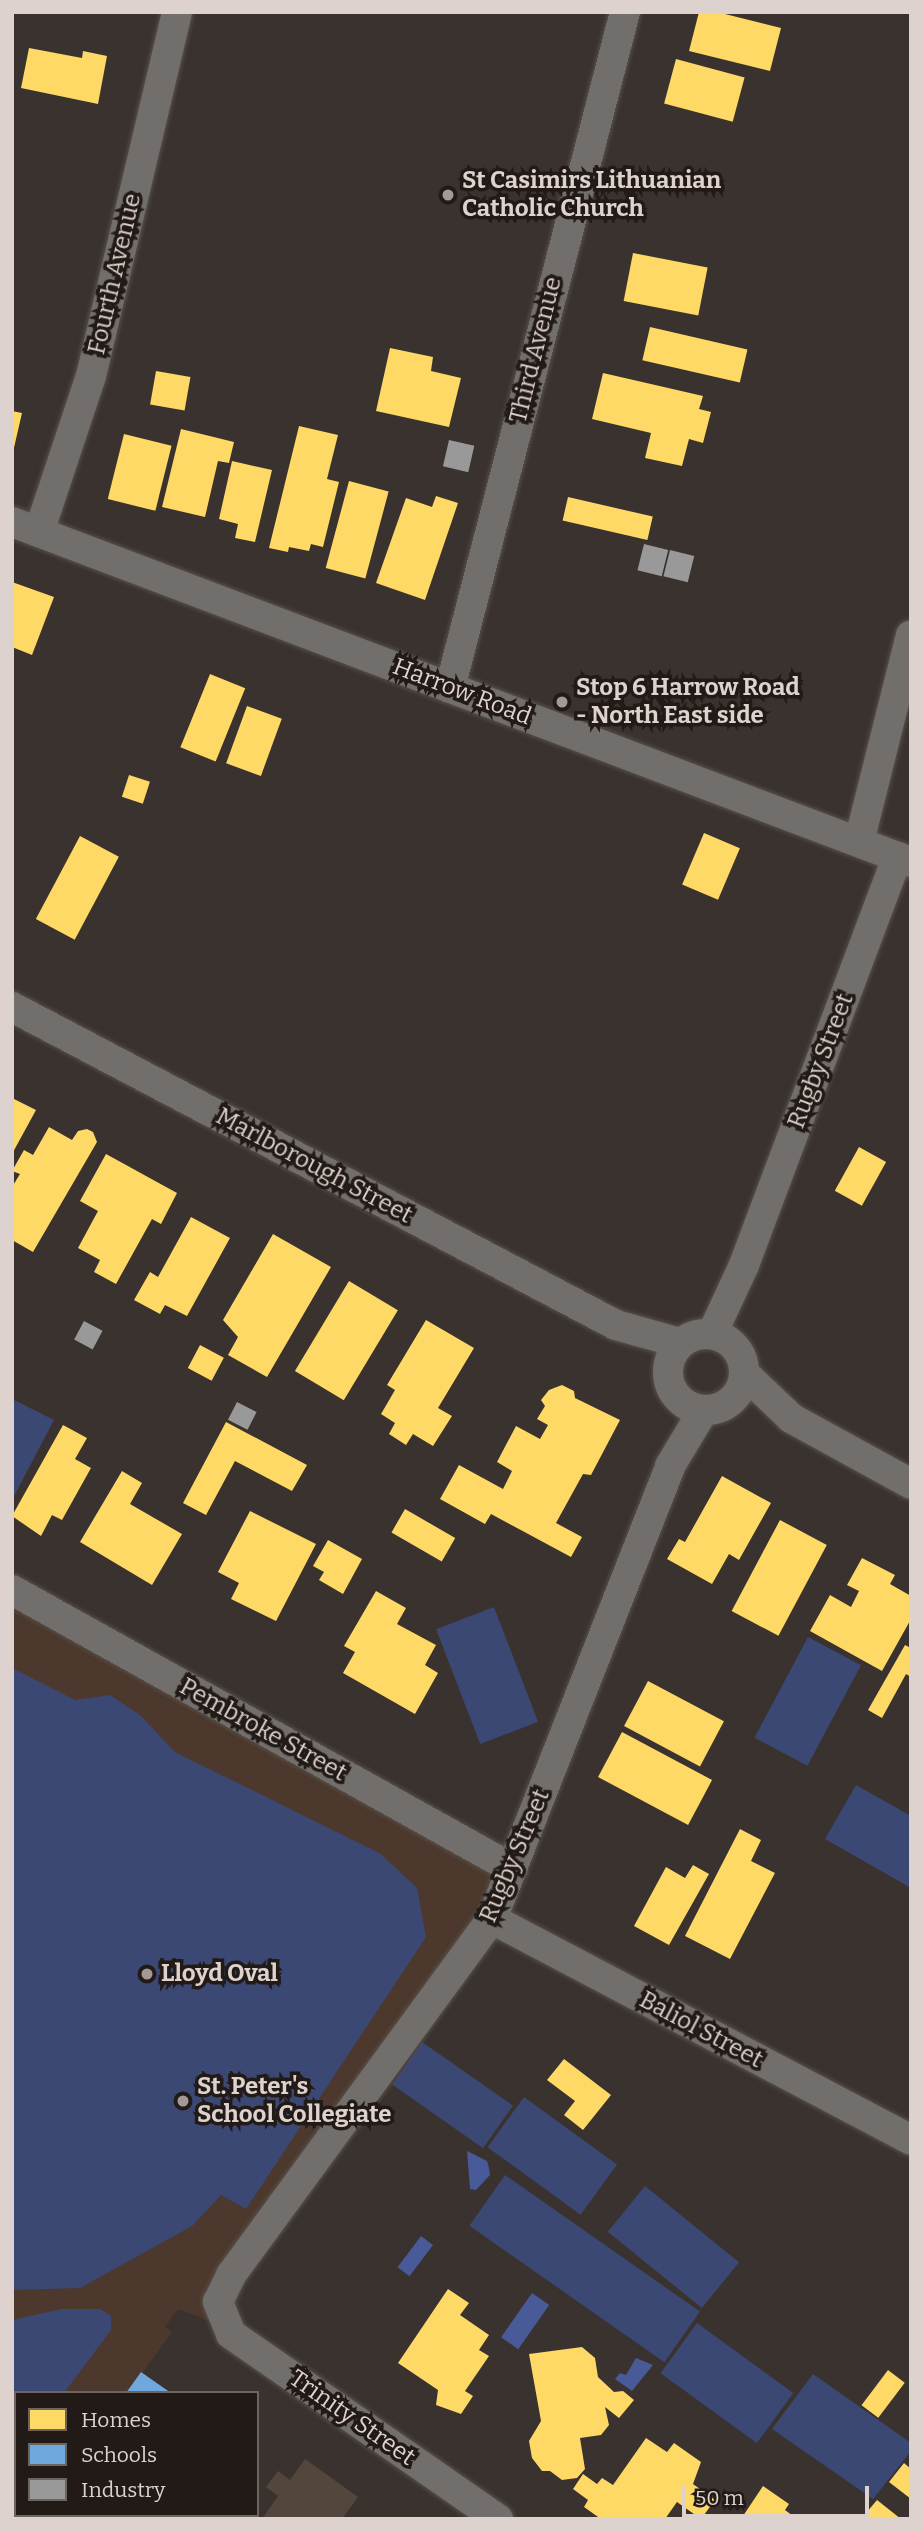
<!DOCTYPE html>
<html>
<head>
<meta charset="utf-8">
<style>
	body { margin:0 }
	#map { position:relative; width:923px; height:2531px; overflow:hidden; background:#3a322e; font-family:Bitter,serif }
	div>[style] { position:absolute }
	.built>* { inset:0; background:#4c382c }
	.green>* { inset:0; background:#3c4874; transform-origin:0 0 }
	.water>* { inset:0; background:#495a98; transform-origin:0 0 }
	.homes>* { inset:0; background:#ffd966; transform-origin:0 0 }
	.schools>* { inset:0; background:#6fa8dc }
	.industry>* { inset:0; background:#999; transform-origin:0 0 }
	.building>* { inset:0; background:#53463d }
	.roads { filter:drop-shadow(0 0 2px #57504b) drop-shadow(0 0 2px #57504b) }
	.minor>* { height:30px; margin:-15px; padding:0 15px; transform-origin:15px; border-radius:15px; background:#716e6b }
	.minor>.ring { margin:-15px; padding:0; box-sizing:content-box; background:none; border:30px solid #716e6b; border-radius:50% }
	.dots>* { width:19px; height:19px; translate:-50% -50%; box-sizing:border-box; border:4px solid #211a16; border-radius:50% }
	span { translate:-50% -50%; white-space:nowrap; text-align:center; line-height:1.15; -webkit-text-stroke:7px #211a16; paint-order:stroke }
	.poi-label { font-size:24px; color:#ddd2cd; font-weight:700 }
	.left { translate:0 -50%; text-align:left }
	.street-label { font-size:24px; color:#ddd2cd }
	.frame { position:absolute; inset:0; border:14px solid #ddd2cd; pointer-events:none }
	.legend { position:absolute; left:14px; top:2391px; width:245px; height:126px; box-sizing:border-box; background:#211a16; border:2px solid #6c645f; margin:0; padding:9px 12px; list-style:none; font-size:21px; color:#ddd2cd }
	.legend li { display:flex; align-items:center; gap:14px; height:35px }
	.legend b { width:35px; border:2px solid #6c645f }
	.scale { position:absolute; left:682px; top:2486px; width:187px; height:32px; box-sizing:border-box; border:4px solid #ddd2cd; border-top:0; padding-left:9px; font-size:21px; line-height:24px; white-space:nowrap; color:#ddd2cd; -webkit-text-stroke:5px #211a16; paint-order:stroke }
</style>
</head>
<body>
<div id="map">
	<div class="built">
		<div style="clip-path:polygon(12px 1590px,513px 1869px,211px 2321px,178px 2309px,165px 2327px,172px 2332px,128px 2393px,16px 2393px,16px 2515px,44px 2519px,12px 2519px)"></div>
	</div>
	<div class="green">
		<div style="clip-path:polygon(12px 1399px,54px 1420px,12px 1500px)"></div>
		<div style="left:494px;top:1607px;width:123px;height:62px;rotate:69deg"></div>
		<div style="left:808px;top:1637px;width:60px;height:114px;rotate:28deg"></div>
		<div style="clip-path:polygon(12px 1668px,75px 1700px,110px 1695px,140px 1715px,175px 1752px,381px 1854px,417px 1888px,426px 1937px,246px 2209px,221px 2195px,192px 2226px,80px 2288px,12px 2290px)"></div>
		<div style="clip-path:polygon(856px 1785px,911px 1816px,911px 1888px,825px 1839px)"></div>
		<div style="left:422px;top:2042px;width:111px;height:52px;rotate:35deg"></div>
		<div style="left:524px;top:2097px;width:115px;height:62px;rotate:36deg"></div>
		<div style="left:505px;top:2175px;width:238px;height:62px;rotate:35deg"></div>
		<div style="left:645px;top:2186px;width:121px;height:59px;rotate:39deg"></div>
		<div style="clip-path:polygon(62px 2309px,100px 2309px,111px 2316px,111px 2330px,64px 2393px,16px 2393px,12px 2461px,12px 2320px)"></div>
		<div style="left:697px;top:2323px;width:119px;height:62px;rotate:36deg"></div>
		<div style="clip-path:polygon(813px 2374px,911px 2443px,911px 2451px,873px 2499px,772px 2429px)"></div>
	</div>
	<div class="water">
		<div style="clip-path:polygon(467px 2151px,487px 2161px,489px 2168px,490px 2175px,476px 2190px,470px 2189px)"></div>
		<div style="left:421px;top:2236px;width:15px;height:39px;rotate:37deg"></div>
		<div style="left:532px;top:2293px;width:21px;height:54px;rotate:35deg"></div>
		<div style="clip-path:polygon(636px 2358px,653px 2365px,632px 2391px,615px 2379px,620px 2373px,626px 2375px)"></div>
	</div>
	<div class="homes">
		<div style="clip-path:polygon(699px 12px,717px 12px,781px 28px,770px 71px,689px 51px)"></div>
		<div style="clip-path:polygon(29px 48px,82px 58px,83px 51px,107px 56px,98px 104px,21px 88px)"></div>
		<div style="left:676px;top:59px;width:71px;height:46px;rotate:15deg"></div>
		<div style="left:633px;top:253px;width:76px;height:49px;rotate:11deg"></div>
		<div style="left:650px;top:327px;width:100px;height:34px;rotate:13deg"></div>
		<div style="clip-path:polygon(390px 348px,433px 357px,431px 371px,461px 378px,449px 427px,376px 411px)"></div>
		<div style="left:156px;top:371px;width:35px;height:34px;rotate:10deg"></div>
		<div style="clip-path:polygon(603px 373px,703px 396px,699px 409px,711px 412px,703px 443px,689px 439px,682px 466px,645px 458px,651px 433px,592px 419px)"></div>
		<div style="clip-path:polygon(12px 411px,22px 413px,13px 452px,12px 452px)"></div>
		<div style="clip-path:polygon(299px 426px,338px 435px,327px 479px,339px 482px,323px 547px,311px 544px,309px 551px,289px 547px,288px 552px,269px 548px)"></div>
		<div style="clip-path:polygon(181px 429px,234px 442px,229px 463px,218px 461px,205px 517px,162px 507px)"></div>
		<div style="left:124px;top:434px;width:49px;height:67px;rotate:14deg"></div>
		<div style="clip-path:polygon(232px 461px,272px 470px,255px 542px,235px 538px,238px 524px,219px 519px)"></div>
		<div style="left:349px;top:481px;width:41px;height:90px;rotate:15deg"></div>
		<div style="clip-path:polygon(436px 496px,458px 503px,425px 600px,376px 583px,406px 498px,432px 507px)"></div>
		<div style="left:568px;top:497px;width:87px;height:24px;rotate:13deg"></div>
		<div style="clip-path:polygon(12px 582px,54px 597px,32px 655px,12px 647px)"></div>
		<div style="left:210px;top:674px;width:38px;height:79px;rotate:22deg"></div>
		<div style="left:247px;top:706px;width:37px;height:61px;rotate:20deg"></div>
		<div style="left:129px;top:775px;width:22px;height:23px;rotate:18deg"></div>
		<div style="left:704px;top:833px;width:39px;height:56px;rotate:23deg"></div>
		<div style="left:80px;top:836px;width:44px;height:94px;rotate:28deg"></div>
		<div style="clip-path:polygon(12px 1098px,36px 1110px,12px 1154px)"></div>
		<div style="clip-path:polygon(49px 1127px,72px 1140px,78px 1131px,87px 1129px,93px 1132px,97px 1142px,33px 1252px,12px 1240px,12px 1187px,20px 1174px,12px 1171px,24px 1150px,33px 1155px)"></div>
		<div style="left:859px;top:1147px;width:31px;height:50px;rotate:29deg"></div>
		<div style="clip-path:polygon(106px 1154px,177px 1193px,161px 1224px,152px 1219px,116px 1284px,94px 1272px,100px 1260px,78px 1248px,98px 1211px,80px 1201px)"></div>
		<div style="clip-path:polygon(191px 1217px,230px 1238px,187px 1316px,165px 1305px,160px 1314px,134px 1300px,150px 1272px,158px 1277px)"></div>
		<div style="clip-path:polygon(273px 1234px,331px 1267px,267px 1377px,228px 1355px,238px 1337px,223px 1320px)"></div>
		<div style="left:349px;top:1281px;width:57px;height:105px;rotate:31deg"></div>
		<div style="clip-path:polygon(426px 1320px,474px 1348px,438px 1408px,452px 1416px,433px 1446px,413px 1434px,406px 1445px,389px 1434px,395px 1423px,381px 1414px,395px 1390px,387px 1385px)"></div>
		<div style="left:200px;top:1345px;width:27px;height:26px;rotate:28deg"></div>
		<div style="clip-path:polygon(562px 1385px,574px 1391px,575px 1398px,620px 1420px,591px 1475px,583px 1474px,556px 1523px,582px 1537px,571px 1557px,491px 1514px,485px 1524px,440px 1499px,459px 1465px,503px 1489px,512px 1471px,497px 1462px,516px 1426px,540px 1439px,548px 1425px,537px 1419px,545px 1406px,541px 1400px,549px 1390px)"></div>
		<div style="clip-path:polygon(226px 1422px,307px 1465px,292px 1491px,235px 1461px,206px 1515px,183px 1503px)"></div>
		<div style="clip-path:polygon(63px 1425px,87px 1438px,75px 1459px,91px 1468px,62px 1520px,52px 1515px,41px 1536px,12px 1516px)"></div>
		<div style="clip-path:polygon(122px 1471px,142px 1483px,130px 1504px,182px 1534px,152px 1585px,80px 1542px)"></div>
		<div style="clip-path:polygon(722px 1476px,771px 1503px,739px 1560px,729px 1554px,712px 1584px,667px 1559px,679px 1539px,685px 1542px)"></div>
		<div style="left:405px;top:1509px;width:58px;height:27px;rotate:30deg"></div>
		<div style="clip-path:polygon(250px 1511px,316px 1544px,276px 1621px,231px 1599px,239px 1583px,218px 1572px)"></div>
		<div style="left:780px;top:1520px;width:53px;height:103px;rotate:28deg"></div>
		<div style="clip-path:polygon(328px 1540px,362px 1559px,343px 1594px,319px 1580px,324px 1572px,313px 1566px)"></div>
		<div style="clip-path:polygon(862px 1558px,895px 1575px,890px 1584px,911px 1596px,911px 1619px,882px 1671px,810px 1631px,830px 1595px,851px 1607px,859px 1591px,847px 1585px)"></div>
		<div style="clip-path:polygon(376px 1591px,406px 1608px,397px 1624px,436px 1645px,425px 1665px,438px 1673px,415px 1714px,343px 1673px,355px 1652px,344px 1646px)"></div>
		<div style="clip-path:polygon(905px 1645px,911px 1648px,911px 1677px,906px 1674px,882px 1718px,868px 1710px)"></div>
		<div style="left:648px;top:1681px;width:86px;height:51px;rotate:28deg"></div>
		<div style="left:622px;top:1732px;width:102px;height:51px;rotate:28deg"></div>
		<div style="clip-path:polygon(740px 1829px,761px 1840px,751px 1861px,775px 1873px,730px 1959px,685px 1936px)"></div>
		<div style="clip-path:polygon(693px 1865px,709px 1874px,669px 1945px,634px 1926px,666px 1867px,685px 1878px)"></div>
		<div style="clip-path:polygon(564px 2059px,611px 2095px,583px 2130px,564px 2115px,575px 2101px,547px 2080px)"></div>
		<div style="clip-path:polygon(448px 2289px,469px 2303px,460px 2315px,489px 2335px,479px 2350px,489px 2356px,465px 2391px,473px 2396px,461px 2414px,436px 2405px,438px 2390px,398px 2363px)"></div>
		<div style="clip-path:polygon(582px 2347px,595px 2358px,598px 2377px,614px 2392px,623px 2391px,634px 2400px,619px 2418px,605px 2407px,609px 2425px,601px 2435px,580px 2438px,585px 2469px,577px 2478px,562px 2480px,550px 2471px,542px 2471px,532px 2458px,529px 2441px,541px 2421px,529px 2354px)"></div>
		<div style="left:888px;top:2370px;width:21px;height:44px;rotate:37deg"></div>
		<div style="clip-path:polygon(646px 2438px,667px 2452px,674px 2443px,701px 2462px,693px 2484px,715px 2500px,701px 2519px,677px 2502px,665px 2519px,601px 2519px,584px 2507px,588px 2500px,573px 2489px,583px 2474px,597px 2484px,602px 2478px,613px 2485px)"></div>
		<div style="clip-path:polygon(904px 2463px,911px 2469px,911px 2499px,889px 2482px)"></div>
		<div style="clip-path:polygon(763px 2486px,789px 2504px,785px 2510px,797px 2519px,741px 2519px)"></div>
		<div style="clip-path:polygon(877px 2500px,901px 2519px,861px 2519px)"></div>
	</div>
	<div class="schools">
		<div style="clip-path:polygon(141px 2372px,171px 2393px,126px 2393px)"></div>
	</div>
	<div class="industry">
		<div style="left:449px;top:440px;width:26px;height:27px;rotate:13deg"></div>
		<div style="left:644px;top:544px;width:25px;height:27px;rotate:14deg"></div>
		<div style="left:670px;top:550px;width:25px;height:27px;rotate:14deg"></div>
		<div style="left:84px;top:1321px;width:21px;height:21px;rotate:28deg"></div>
		<div style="left:237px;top:1402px;width:22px;height:20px;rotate:27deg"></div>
	</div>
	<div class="building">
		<div style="clip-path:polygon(305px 2459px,358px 2497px,342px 2519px,262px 2519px,278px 2496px,266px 2487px,278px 2471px,290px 2480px)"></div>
	</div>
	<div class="roads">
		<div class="minor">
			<div style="left:12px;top:522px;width:961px;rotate:20.72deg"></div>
			<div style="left:39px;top:532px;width:164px;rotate:-71.6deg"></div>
			<div style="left:91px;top:376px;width:374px;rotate:-76.7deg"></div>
			<div style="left:450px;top:688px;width:698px;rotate:-75.49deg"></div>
			<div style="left:859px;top:842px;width:213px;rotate:-75.9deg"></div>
			<div style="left:12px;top:1007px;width:683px;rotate:27.77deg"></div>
			<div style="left:616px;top:1325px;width:66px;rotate:15.7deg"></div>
			<div class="ring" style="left:668px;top:1334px;width:46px;height:46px"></div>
			<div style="left:712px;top:1334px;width:76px;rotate:-65.1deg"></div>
			<div style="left:744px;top:1265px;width:436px;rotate:-69.4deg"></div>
			<div style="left:745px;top:1374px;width:64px;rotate:43.7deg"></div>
			<div style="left:791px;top:1418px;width:137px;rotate:28.8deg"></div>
			<div style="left:12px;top:1590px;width:573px;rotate:29.11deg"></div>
			<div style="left:492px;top:1919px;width:474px;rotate:27.8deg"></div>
			<div style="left:498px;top:2519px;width:325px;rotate:-145.3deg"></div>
			<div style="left:231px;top:2334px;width:35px;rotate:-112deg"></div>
			<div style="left:218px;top:2302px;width:30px;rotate:-64deg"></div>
			<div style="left:231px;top:2275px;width:441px;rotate:-53.8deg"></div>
			<div style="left:492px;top:1919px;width:487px;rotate:-68.5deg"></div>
			<div style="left:670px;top:1466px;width:64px;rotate:-59deg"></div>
		</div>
	</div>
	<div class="dots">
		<div style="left:448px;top:195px;background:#a49a95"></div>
		<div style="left:562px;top:702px;background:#a49a95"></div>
		<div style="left:147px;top:1974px;background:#a49a95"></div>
		<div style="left:183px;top:2101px;background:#a49a95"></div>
	</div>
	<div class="poi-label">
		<span class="left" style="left:462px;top:195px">St Casimirs Lithuanian<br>Catholic Church</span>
		<span class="left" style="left:576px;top:702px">Stop 6 Harrow Road<br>- North East side</span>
		<span class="left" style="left:161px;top:1974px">Lloyd Oval</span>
		<span class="left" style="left:197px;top:2101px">St. Peter's<br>School Collegiate</span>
	</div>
	<div class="street-label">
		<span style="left:115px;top:274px;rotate:-77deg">Fourth Avenue</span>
		<span style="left:536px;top:350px;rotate:-76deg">Third Avenue</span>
		<span style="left:462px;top:692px;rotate:21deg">Harrow Road</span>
		<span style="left:821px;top:1061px;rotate:-69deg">Rugby Street</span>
		<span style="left:314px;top:1166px;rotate:28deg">Marlborough Street</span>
		<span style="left:263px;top:1730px;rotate:29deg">Pembroke Street</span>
		<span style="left:515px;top:1856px;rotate:-67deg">Rugby Street</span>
		<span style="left:701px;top:2030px;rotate:28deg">Baliol Street</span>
		<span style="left:352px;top:2418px;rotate:35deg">Trinity Street</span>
	</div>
	<div class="frame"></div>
	<ul class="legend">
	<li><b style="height:19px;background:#ffd966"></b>Homes</li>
	<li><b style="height:19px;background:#6fa8dc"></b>Schools</li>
	<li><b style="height:19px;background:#999"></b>Industry</li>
	</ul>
	<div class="scale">50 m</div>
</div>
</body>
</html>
